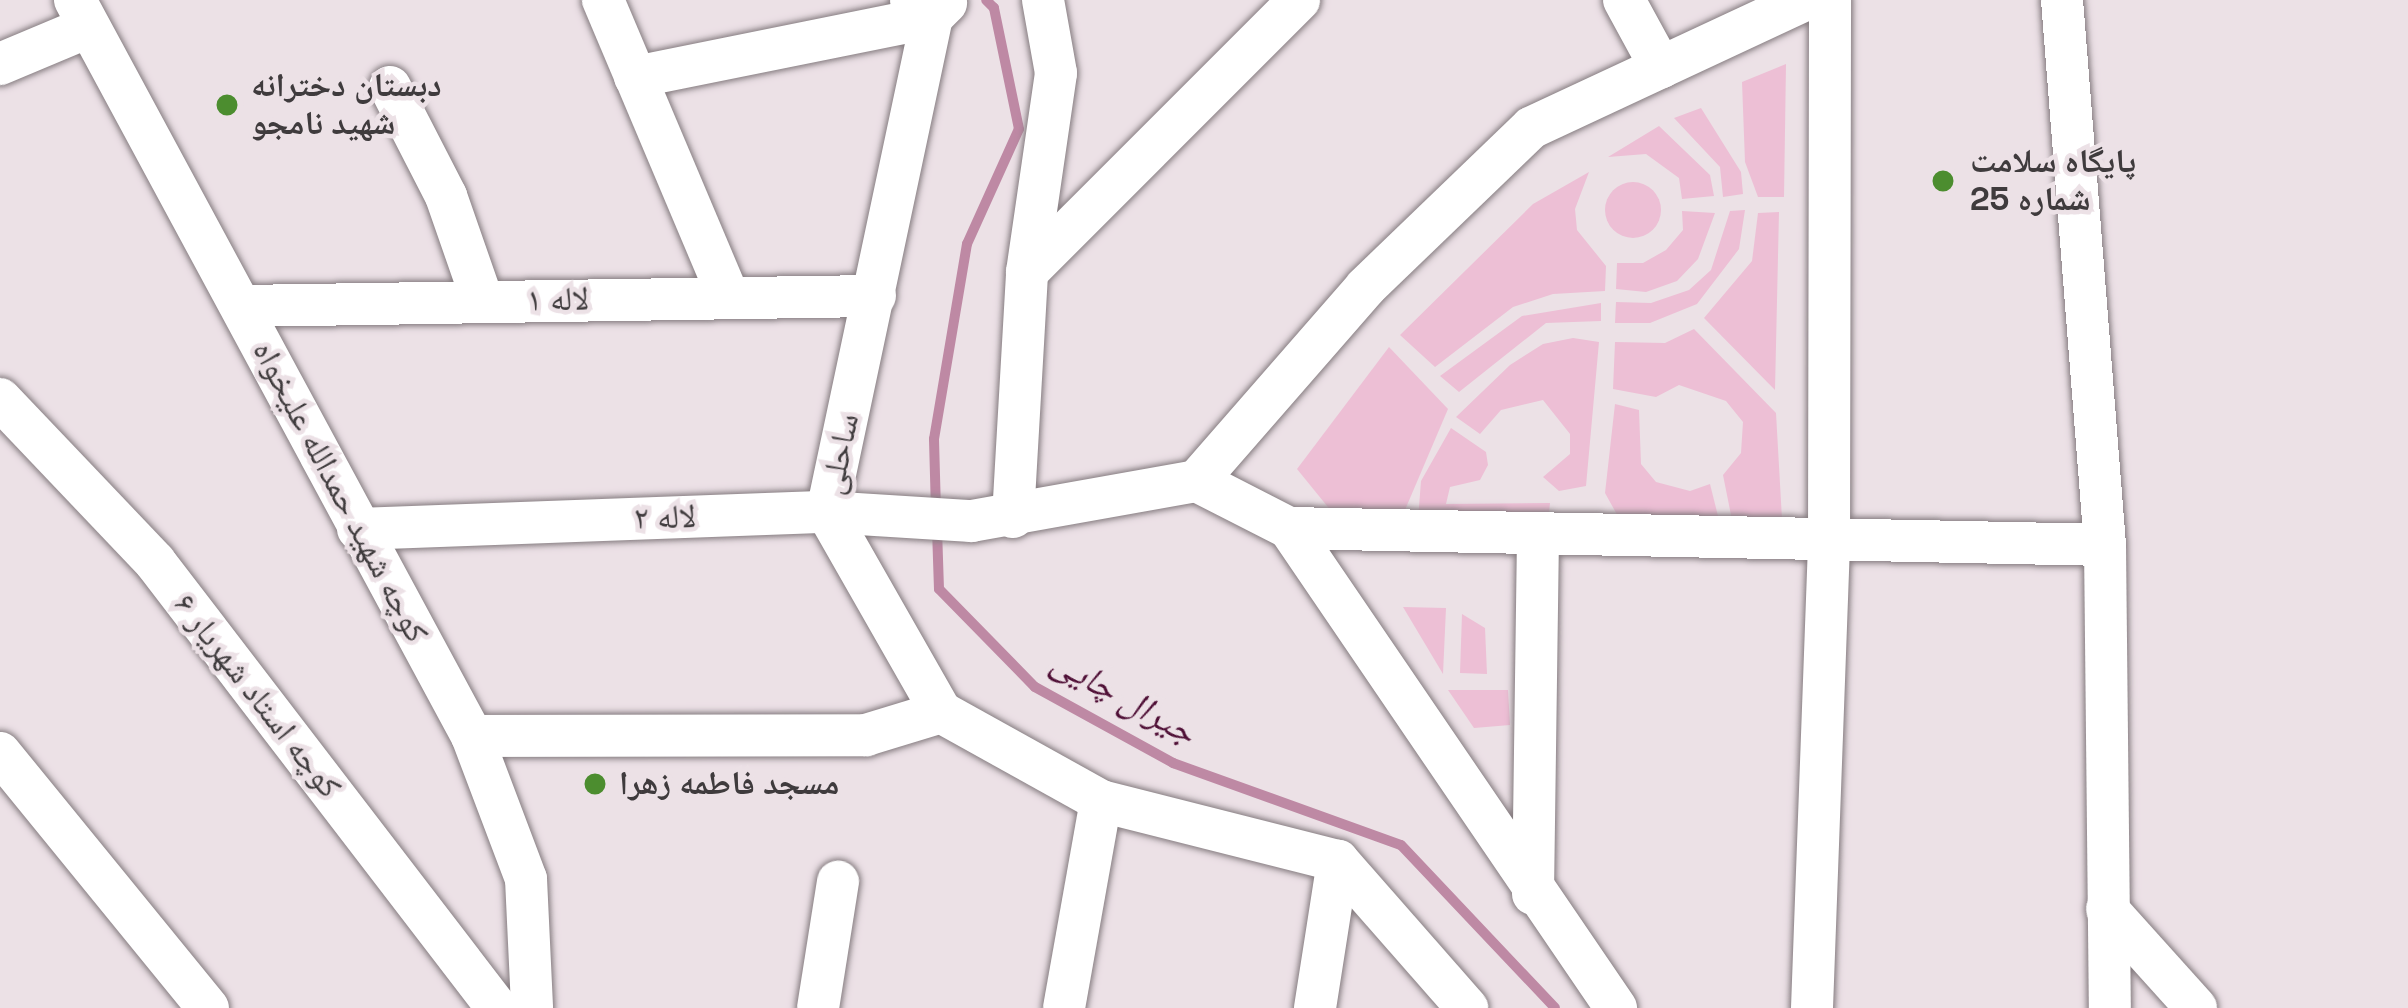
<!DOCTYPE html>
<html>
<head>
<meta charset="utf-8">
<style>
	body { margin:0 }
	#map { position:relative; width:2408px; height:1008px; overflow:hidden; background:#ece1e6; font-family:"Space Grotesk","Noto Naskh Arabic",sans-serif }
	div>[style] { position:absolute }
	.green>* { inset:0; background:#edbfd5 }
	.round { border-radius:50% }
	.stream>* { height:10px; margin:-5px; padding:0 5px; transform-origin:5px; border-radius:5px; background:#be89a4 }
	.roads { filter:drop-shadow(0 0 3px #857c80) drop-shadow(0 0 3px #857c80) }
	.street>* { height:42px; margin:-21px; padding:0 21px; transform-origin:21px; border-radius:21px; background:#fff }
	.dots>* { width:33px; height:33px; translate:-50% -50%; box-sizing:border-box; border:6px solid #ece1e6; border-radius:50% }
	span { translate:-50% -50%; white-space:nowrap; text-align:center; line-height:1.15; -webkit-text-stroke:9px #ece1e6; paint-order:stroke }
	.poi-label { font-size:33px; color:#3f3b3d; font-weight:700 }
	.left { translate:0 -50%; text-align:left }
	.street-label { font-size:33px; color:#3f3b3d }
	.water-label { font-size:36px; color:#4f0f36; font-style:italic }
</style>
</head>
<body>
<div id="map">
	<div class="green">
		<div style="clip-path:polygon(1786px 64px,1784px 197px,1758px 197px,1745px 162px,1742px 82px)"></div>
		<div style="clip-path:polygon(1701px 108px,1741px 172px,1743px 194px,1723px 197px,1720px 167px,1674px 118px)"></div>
		<div style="clip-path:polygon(1659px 126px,1710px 175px,1714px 196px,1682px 199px,1679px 178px,1646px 154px,1608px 157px)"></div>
		<div style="clip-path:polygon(1589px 172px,1575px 209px,1577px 230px,1606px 266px,1605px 291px,1553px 294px,1513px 307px,1435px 367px,1400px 335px,1533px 204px)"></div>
		<div class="round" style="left:1605px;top:182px;width:56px;height:56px"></div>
		<div style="clip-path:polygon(1745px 210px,1739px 249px,1697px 304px,1650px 323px,1615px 323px,1616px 302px,1651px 303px,1689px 290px,1711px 270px,1730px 211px)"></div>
		<div style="clip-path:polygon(1682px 211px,1715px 213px,1698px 259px,1677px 281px,1646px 292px,1616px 289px,1617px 263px,1643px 263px,1666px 250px,1683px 230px)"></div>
		<div style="clip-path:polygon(1779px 212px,1775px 390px,1704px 318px,1752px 261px,1758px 213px)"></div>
		<div style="clip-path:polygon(1601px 303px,1601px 321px,1546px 323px,1459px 392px,1440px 376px,1522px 316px)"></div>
		<div style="clip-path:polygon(1694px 329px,1776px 413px,1782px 519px,1732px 520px,1723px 475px,1741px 453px,1743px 422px,1726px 401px,1679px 385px,1656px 397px,1613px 389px,1615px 342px,1665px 343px)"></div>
		<div style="clip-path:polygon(1573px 338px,1599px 342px,1586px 486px,1559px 491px,1543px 477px,1570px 454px,1570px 434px,1543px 400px,1501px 410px,1480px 434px,1456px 417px,1510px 365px,1543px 344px)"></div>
		<div style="clip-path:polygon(1389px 347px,1448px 409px,1402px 517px,1336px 517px,1297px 469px)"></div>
		<div style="clip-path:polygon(1615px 404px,1639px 410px,1641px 464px,1656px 482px,1690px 491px,1710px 484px,1719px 520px,1620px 520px,1605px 493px)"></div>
		<div style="clip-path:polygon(1451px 428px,1486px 452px,1488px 465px,1480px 480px,1450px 487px,1446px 504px,1550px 503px,1548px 523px,1418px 520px,1421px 481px)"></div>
		<div style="clip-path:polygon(1403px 607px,1446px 608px,1443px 674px)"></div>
		<div style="clip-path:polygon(1462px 614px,1485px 628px,1487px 674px,1460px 673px)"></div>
		<div style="clip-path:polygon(1448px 690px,1508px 690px,1510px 725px,1474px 728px)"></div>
	</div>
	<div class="stream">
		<div style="left:936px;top:511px;width:72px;rotate:-91.6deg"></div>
		<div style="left:934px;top:439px;width:198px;rotate:-80.4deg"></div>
		<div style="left:967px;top:244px;width:126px;rotate:-65.7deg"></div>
		<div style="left:1019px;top:129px;width:124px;rotate:-101.7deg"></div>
		<div style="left:994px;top:8px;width:11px;rotate:-135deg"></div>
		<div style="left:937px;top:529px;width:60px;rotate:88.1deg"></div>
		<div style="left:939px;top:589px;width:137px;rotate:45.6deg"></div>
		<div style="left:1035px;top:687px;width:158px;rotate:28.8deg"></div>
		<div style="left:1173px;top:763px;width:242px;rotate:19.8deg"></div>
		<div style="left:1401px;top:845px;width:224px;rotate:46.6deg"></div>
	</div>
	<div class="roads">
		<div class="street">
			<div style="left:75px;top:0;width:836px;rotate:61.66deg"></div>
			<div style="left:472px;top:736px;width:153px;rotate:69.3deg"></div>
			<div style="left:526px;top:879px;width:129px;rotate:87.3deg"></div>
			<div style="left:603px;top:0;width:321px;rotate:67.1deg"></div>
			<div style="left:911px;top:0;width:27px;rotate:39deg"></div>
			<div style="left:932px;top:17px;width:506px;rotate:101.98deg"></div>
			<div style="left:827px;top:512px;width:230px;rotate:60.3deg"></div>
			<div style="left:941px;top:712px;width:183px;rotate:29.1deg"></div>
			<div style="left:1101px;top:801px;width:244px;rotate:14.2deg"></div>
			<div style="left:1338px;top:861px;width:196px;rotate:48.7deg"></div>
			<div style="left:1624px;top:0;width:77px;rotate:61.4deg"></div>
			<div style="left:1805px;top:0;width:302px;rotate:155deg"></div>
			<div style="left:1531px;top:128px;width:229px;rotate:136.1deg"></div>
			<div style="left:1366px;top:287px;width:257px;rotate:131.1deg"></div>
			<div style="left:1197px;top:481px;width:103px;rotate:27.1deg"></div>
			<div style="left:1289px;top:528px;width:816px;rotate:1.19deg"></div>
			<div style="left:2105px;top:545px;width:463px;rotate:89.4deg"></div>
			<div style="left:2062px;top:0;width:547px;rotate:85.49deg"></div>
			<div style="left:0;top:64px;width:95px;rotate:-22.8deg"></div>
			<div style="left:635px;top:77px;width:303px;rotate:-11.4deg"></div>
			<div style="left:932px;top:17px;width:20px;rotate:-45deg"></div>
			<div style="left:390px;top:87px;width:123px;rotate:62.8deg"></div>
			<div style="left:446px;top:196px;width:112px;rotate:70.8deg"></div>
			<div style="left:1027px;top:272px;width:385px;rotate:-45deg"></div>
			<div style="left:242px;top:306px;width:633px;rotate:-0.91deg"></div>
			<div style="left:0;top:399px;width:225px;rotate:46.4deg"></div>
			<div style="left:155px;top:562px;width:562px;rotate:52.52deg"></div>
			<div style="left:1013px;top:517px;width:245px;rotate:-86.7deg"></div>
			<div style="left:1027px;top:272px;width:201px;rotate:-81.7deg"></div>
			<div style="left:1056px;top:73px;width:74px;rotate:-100.1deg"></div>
			<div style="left:1289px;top:528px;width:581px;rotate:55.74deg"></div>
			<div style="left:358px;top:529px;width:469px;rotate:-2.1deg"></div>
			<div style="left:827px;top:512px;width:145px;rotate:3.6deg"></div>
			<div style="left:972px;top:521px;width:229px;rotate:-10.1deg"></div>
			<div style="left:472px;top:736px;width:394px;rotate:-0.1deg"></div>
			<div style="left:866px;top:735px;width:78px;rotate:-17deg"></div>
			<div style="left:0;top:753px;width:329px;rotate:50.8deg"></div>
			<div style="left:1533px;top:894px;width:360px;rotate:-89.2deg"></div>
			<div style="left:2107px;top:909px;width:133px;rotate:48deg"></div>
			<div style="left:818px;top:1008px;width:128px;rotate:-81deg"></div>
			<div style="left:1064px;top:1008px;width:210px;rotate:-79.9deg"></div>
			<div style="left:1315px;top:1008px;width:149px;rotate:-81.1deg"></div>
			<div style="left:1812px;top:1008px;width:464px;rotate:-87.9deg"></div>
			<div style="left:1829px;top:544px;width:544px;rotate:-89.89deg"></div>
		</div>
	</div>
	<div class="dots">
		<div style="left:227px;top:105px;background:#4c8d2f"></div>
		<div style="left:1943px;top:181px;background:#4c8d2f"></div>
		<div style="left:595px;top:784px;background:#4c8d2f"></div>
	</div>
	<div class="poi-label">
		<span class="left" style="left:251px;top:105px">دبستان دخترانه<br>شهید نامجو</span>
		<span class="left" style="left:1970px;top:181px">پایگاه سلامت<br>شماره 25</span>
		<span class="left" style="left:619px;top:784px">مسجد فاطمه زهرا</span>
	</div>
	<div class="street-label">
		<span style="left:558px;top:300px;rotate:-1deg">لاله ۱</span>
		<span style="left:840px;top:454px;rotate:-78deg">ساحلی</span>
		<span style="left:340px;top:492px;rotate:62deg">کوچه شهید حمدالله علیخواه</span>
		<span style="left:665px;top:518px;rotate:-2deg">لاله ۲</span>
		<span style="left:257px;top:696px;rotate:52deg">کوچه استاد شهریار ۶</span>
	</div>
	<div class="water-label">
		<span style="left:1124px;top:697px;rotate:29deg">جیرال چایی</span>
	</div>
</div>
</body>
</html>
